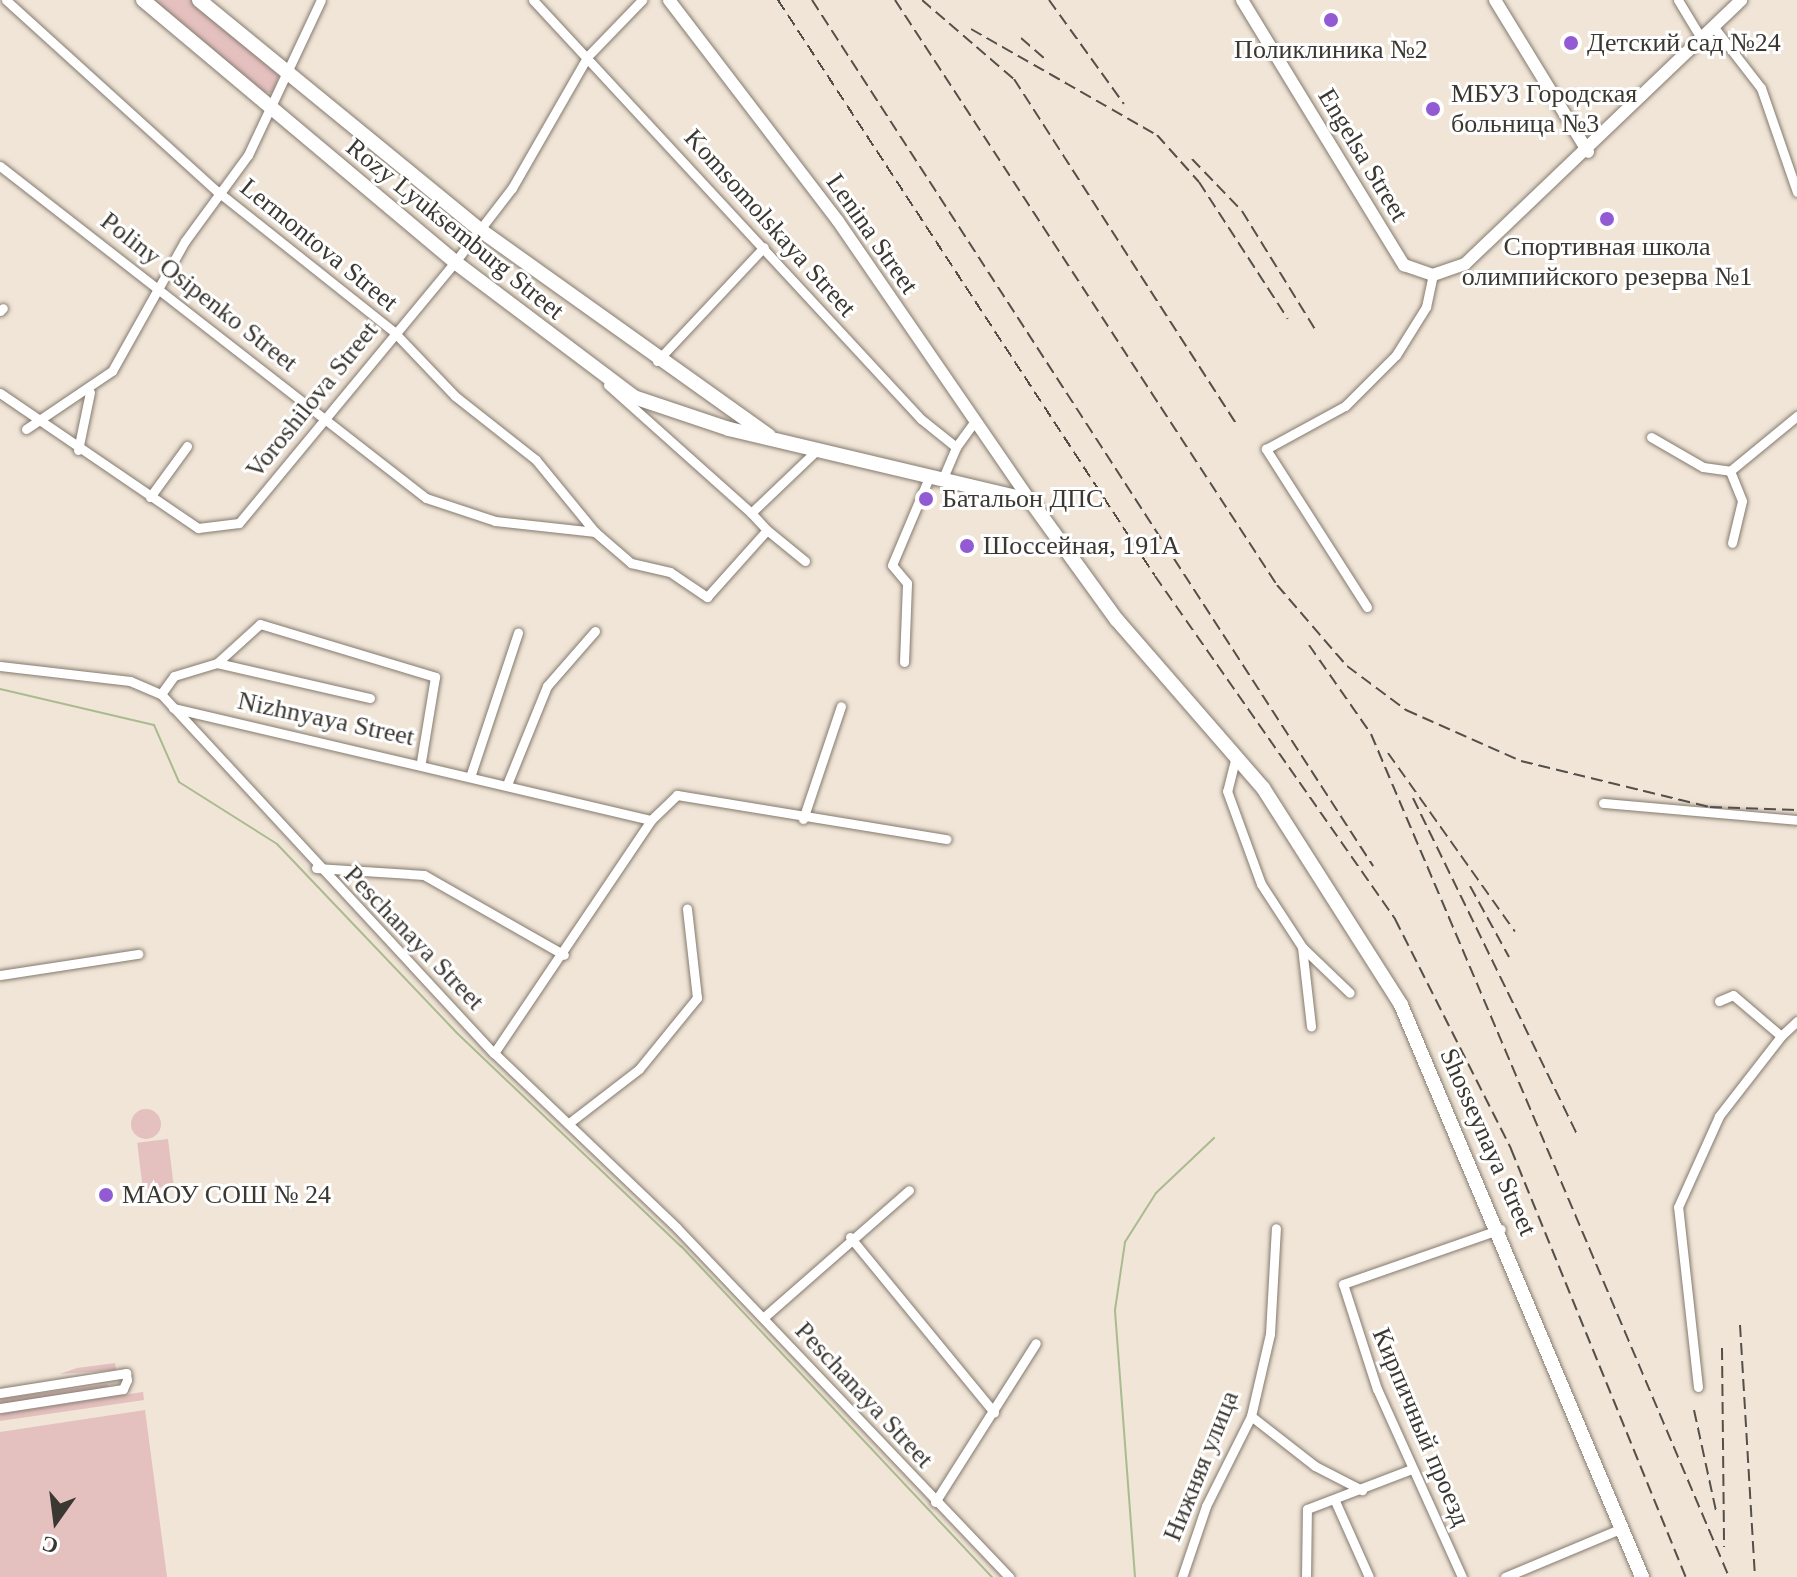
<!DOCTYPE html>
<html>
<head>
<meta charset="utf-8">
<style>
	body { margin:0 }
	#map { position:relative; width:1797px; height:1577px; overflow:hidden; background:#f0e5d7; font-family:Georgia,serif }
	div>[style] { position:absolute }
	.green>* { inset:0; background:#e4c0bf; transform-origin:0 0 }
	.round { border-radius:50% }
	.stream>* { height:2px; margin:-1px; padding:0 1px; transform-origin:1px; border-radius:1px; background:#aabb8f }
	.roads { filter:drop-shadow(0 0 2px #847a6e) drop-shadow(0 0 2px #847a6e) }
	.street>* { height:9px; margin:-4.5px; padding:0 4.5px; transform-origin:4.5px; border-radius:4.5px; background:#fff }
	.secondary>* { height:12px; margin:-6px; padding:0 6px; transform-origin:6px; border-radius:6px; background:#fff }
	.primary>* { height:14px; margin:-7px; padding:0 7px; transform-origin:7px; border-radius:7px; background:#fff }
	.rail>* { height:2px; margin-top:-1px; transform-origin:0; background:repeating-linear-gradient(90deg,#544f48 0 12px,transparent 0 18px) }
	.dots>* { width:22px; height:22px; translate:-50% -50%; box-sizing:border-box; border:4px solid #fff; border-radius:50% }
	span { translate:-50% -50%; white-space:nowrap; text-align:center; line-height:1.15; -webkit-text-stroke:6px #fff; paint-order:stroke }
	.poi-label { font-size:26px; color:#3b3731 }
	.left { translate:0 -50%; text-align:left }
	.street-label { font-size:26px; color:#3b3731 }
	.north { position:absolute; left:16px; top:1481px; width:80px; height:80px; -webkit-text-stroke:6px #fff; paint-order:stroke; rotate:194deg; font-size:22px; font-weight:700; line-height:32px; text-align:center; color:#3b3731 }
	.north::after { content:''; display:block; margin:auto; width:28px; height:36px; background:#3b3731; clip-path:polygon(50% 0,100% 100%,50% 72%,0 100%) }
</style>
</head>
<body>
<div id="map">
	<div class="green">
		<div style="clip-path:polygon(152px 0,193px 0,279px 74px,274px 93px,259px 92px)"></div>
		<div class="round" style="left:131px;top:1109px;width:30px;height:30px"></div>
		<div style="left:168px;top:1139px;width:47px;height:31px;rotate:83deg"></div>
		<div style="clip-path:polygon(115px 1363px,116px 1370px,60px 1374px,77px 1368px)"></div>
		<div style="clip-path:polygon(107px 1384px,108px 1387px,0 1404px,0 1399px)"></div>
		<div style="clip-path:polygon(143px 1392px,144px 1400px,0 1421px,0 1414px)"></div>
		<div style="clip-path:polygon(145px 1410px,167px 1577px,0 1577px,0 1432px)"></div>
	</div>
	<div class="stream">
		<div style="left:0;top:689px;width:158px;rotate:13.2deg"></div>
		<div style="left:154px;top:725px;width:62px;rotate:66.3deg"></div>
		<div style="left:179px;top:782px;width:116px;rotate:32.3deg"></div>
		<div style="left:277px;top:844px;width:262px;rotate:46.4deg"></div>
		<div style="left:458px;top:1034px;width:308px;rotate:43.6deg"></div>
		<div style="left:681px;top:1246px;width:454px;rotate:46.8deg"></div>
		<div style="left:1135px;top:1577px;width:268px;rotate:-94.3deg"></div>
		<div style="left:1115px;top:1310px;width:69px;rotate:-81.6deg"></div>
		<div style="left:1125px;top:1242px;width:58px;rotate:-57.7deg"></div>
		<div style="left:1156px;top:1193px;width:80px;rotate:-43.5deg"></div>
	</div>
	<div class="roads">
		<div class="street">
			<div style="left:6px;top:0;width:285px;rotate:42.2deg"></div>
			<div style="left:217px;top:191px;width:226px;rotate:38.5deg"></div>
			<div style="left:394px;top:332px;width:88px;rotate:46.4deg"></div>
			<div style="left:455px;top:396px;width:103px;rotate:38.3deg"></div>
			<div style="left:536px;top:460px;width:93px;rotate:50.7deg"></div>
			<div style="left:533px;top:0;width:571px;rotate:47.2deg"></div>
			<div style="left:921px;top:419px;width:45px;rotate:38.7deg"></div>
			<div style="left:956px;top:447px;width:32px;rotate:-54deg"></div>
			<div style="left:1678px;top:0;width:44px;rotate:58.8deg"></div>
			<div style="left:1716px;top:30px;width:73px;rotate:52.2deg"></div>
			<div style="left:1761px;top:88px;width:110px;rotate:70.9deg"></div>
			<div style="left:0;top:166px;width:540px;rotate:37.93deg"></div>
			<div style="left:426px;top:498px;width:73px;rotate:18.4deg"></div>
			<div style="left:495px;top:521px;width:101px;rotate:6.3deg"></div>
			<div style="left:595px;top:532px;width:48px;rotate:40.7deg"></div>
			<div style="left:631px;top:563px;width:40px;rotate:13deg"></div>
			<div style="left:670px;top:572px;width:45px;rotate:34deg"></div>
			<div style="left:707px;top:597px;width:90px;rotate:-48.2deg"></div>
			<div style="left:767px;top:530px;width:23px;rotate:-133deg"></div>
			<div style="left:751px;top:513px;width:93px;rotate:-43.7deg"></div>
			<div style="left:0;top:311px;width:4px;rotate:-45deg"></div>
			<div style="left:657px;top:361px;width:156px;rotate:-46.8deg"></div>
			<div style="left:608px;top:385px;width:192px;rotate:41.8deg"></div>
			<div style="left:0;top:393px;width:240px;rotate:34.3deg"></div>
			<div style="left:198px;top:528px;width:41px;rotate:-7deg"></div>
			<div style="left:239px;top:523px;width:339px;rotate:-50.4deg"></div>
			<div style="left:455px;top:262px;width:93px;rotate:-52.4deg"></div>
			<div style="left:512px;top:188px;width:152px;rotate:-60.1deg"></div>
			<div style="left:588px;top:56px;width:78px;rotate:-46deg"></div>
			<div style="left:26px;top:429px;width:104px;rotate:-34deg"></div>
			<div style="left:112px;top:371px;width:149px;rotate:-60.7deg"></div>
			<div style="left:185px;top:241px;width:107px;rotate:-53.8deg"></div>
			<div style="left:248px;top:155px;width:171px;rotate:-64.8deg"></div>
			<div style="left:1651px;top:437px;width:60px;rotate:30deg"></div>
			<div style="left:1703px;top:467px;width:27px;rotate:8deg"></div>
			<div style="left:1730px;top:471px;width:87px;rotate:-39.4deg"></div>
			<div style="left:78px;top:450px;width:59px;rotate:-78.3deg"></div>
			<div style="left:1730px;top:471px;width:32px;rotate:68deg"></div>
			<div style="left:1742px;top:501px;width:43px;rotate:103.4deg"></div>
			<div style="left:943px;top:478px;width:34px;rotate:-67deg"></div>
			<div style="left:150px;top:497px;width:63px;rotate:-54deg"></div>
			<div style="left:767px;top:530px;width:49px;rotate:39.2deg"></div>
			<div style="left:1367px;top:607px;width:188px;rotate:-122.6deg"></div>
			<div style="left:1266px;top:449px;width:90px;rotate:-28.6deg"></div>
			<div style="left:1345px;top:406px;width:72px;rotate:-45deg"></div>
			<div style="left:1396px;top:355px;width:57px;rotate:-58deg"></div>
			<div style="left:1426px;top:307px;width:33px;rotate:-78deg"></div>
			<div style="left:904px;top:662px;width:79px;rotate:-87.8deg"></div>
			<div style="left:907px;top:583px;width:23px;rotate:-130deg"></div>
			<div style="left:892px;top:565px;width:98px;rotate:-67.1deg"></div>
			<div style="left:217px;top:663px;width:58px;rotate:-42.2deg"></div>
			<div style="left:260px;top:624px;width:183px;rotate:16.8deg"></div>
			<div style="left:435px;top:677px;width:86px;rotate:99.4deg"></div>
			<div style="left:0;top:666px;width:131px;rotate:6.6deg"></div>
			<div style="left:130px;top:681px;width:34px;rotate:23deg"></div>
			<div style="left:161px;top:694px;width:490px;rotate:47.2deg"></div>
			<div style="left:494px;top:1053px;width:253px;rotate:43.7deg"></div>
			<div style="left:677px;top:1228px;width:482px;rotate:46.4deg"></div>
			<div style="left:161px;top:694px;width:22px;rotate:-54deg"></div>
			<div style="left:174px;top:676px;width:45px;rotate:-16.8deg"></div>
			<div style="left:217px;top:663px;width:157px;rotate:12.9deg"></div>
			<div style="left:173px;top:708px;width:491px;rotate:13.2deg"></div>
			<div style="left:651px;top:820px;width:36px;rotate:-44deg"></div>
			<div style="left:677px;top:795px;width:273px;rotate:9.3deg"></div>
			<div style="left:1236px;top:756px;width:36px;rotate:104deg"></div>
			<div style="left:1227px;top:791px;width:99px;rotate:69.9deg"></div>
			<div style="left:1261px;top:884px;width:75px;rotate:56.9deg"></div>
			<div style="left:1302px;top:947px;width:66px;rotate:43.8deg"></div>
			<div style="left:471px;top:774px;width:149px;rotate:-71.6deg"></div>
			<div style="left:508px;top:782px;width:104px;rotate:-67.9deg"></div>
			<div style="left:547px;top:686px;width:73px;rotate:-48.9deg"></div>
			<div style="left:1603px;top:803px;width:195px;rotate:5deg"></div>
			<div style="left:803px;top:819px;width:119px;rotate:-71.4deg"></div>
			<div style="left:316px;top:868px;width:108px;rotate:3.7deg"></div>
			<div style="left:424px;top:875px;width:161px;rotate:29.7deg"></div>
			<div style="left:1302px;top:947px;width:80px;rotate:83.5deg"></div>
			<div style="left:0;top:975px;width:140px;rotate:-8.7deg"></div>
			<div style="left:1719px;top:1001px;width:15px;rotate:-23deg"></div>
			<div style="left:1733px;top:995px;width:63px;rotate:40.5deg"></div>
			<div style="left:1781px;top:1036px;width:22px;rotate:-43deg"></div>
			<div style="left:494px;top:1053px;width:281px;rotate:-56deg"></div>
			<div style="left:569px;top:1123px;width:88px;rotate:-37.6deg"></div>
			<div style="left:639px;top:1069px;width:92px;rotate:-50.8deg"></div>
			<div style="left:697px;top:998px;width:90px;rotate:-96.4deg"></div>
			<div style="left:850px;top:1237px;width:227px;rotate:50.6deg"></div>
			<div style="left:763px;top:1318px;width:194px;rotate:-41.2deg"></div>
			<div style="left:1698px;top:1387px;width:181px;rotate:-96.3deg"></div>
			<div style="left:1678px;top:1207px;width:100px;rotate:-65.7deg"></div>
			<div style="left:1719px;top:1116px;width:101px;rotate:-52.2deg"></div>
			<div style="left:0;top:1393px;width:128px;rotate:-9deg"></div>
			<div style="left:126px;top:1373px;width:7px;rotate:82deg"></div>
			<div style="left:127px;top:1380px;width:10px;rotate:114deg"></div>
			<div style="left:123px;top:1389px;width:124px;rotate:171.2deg"></div>
			<div style="left:1251px;top:1416px;width:81px;rotate:38deg"></div>
			<div style="left:1315px;top:1466px;width:53px;rotate:27.1deg"></div>
			<div style="left:1335px;top:1501px;width:83px;rotate:65.9deg"></div>
			<div style="left:935px;top:1502px;width:188px;rotate:-57.6deg"></div>
			<div style="left:1182px;top:1577px;width:75px;rotate:-71.3deg"></div>
			<div style="left:1206px;top:1506px;width:101px;rotate:-63.4deg"></div>
			<div style="left:1251px;top:1416px;width:84px;rotate:-77deg"></div>
			<div style="left:1270px;top:1334px;width:106px;rotate:-86.8deg"></div>
			<div style="left:1306px;top:1577px;width:68px;rotate:-89.2deg"></div>
			<div style="left:1307px;top:1509px;width:112px;rotate:-20.9deg"></div>
			<div style="left:1462px;top:1577px;width:206px;rotate:-114.3deg"></div>
			<div style="left:1377px;top:1389px;width:110px;rotate:-107.9deg"></div>
			<div style="left:1343px;top:1284px;width:167px;rotate:-19.2deg"></div>
			<div style="left:1505px;top:1577px;width:127px;rotate:-22.7deg"></div>
		</div>
		<div class="secondary">
			<div style="left:669px;top:0;width:278px;rotate:52.6deg"></div>
			<div style="left:838px;top:221px;width:339px;rotate:55.5deg"></div>
			<div style="left:1242px;top:0;width:311px;rotate:58.6deg"></div>
			<div style="left:1404px;top:265px;width:31px;rotate:19deg"></div>
			<div style="left:1433px;top:275px;width:34px;rotate:-19deg"></div>
			<div style="left:1465px;top:264px;width:382px;rotate:-43.7deg"></div>
			<div style="left:1495px;top:0;width:178px;rotate:58.5deg"></div>
		</div>
		<div class="primary">
			<div style="left:143px;top:0;width:407px;rotate:40deg"></div>
			<div style="left:455px;top:262px;width:224px;rotate:37deg"></div>
			<div style="left:634px;top:397px;width:100px;rotate:18.6deg"></div>
			<div style="left:729px;top:429px;width:309px;rotate:13.3deg"></div>
			<div style="left:1030px;top:500px;width:148px;rotate:54.1deg"></div>
			<div style="left:1117px;top:620px;width:223px;rotate:49deg"></div>
			<div style="left:1263px;top:788px;width:257px;rotate:57.5deg"></div>
			<div style="left:1401px;top:1005px;width:621px;rotate:67.15deg"></div>
			<div style="left:199px;top:0;width:362px;rotate:39.3deg"></div>
			<div style="left:479px;top:229px;width:356px;rotate:35.5deg"></div>
		</div>
	</div>
	<div class="rail">
		<div style="left:778px;top:0;width:688px;rotate:56.79deg"></div>
		<div style="left:1155px;top:576px;width:419px;rotate:55deg"></div>
		<div style="left:1395px;top:919px;width:258px;rotate:63.2deg"></div>
		<div style="left:1511px;top:1149px;width:462px;rotate:67.8deg"></div>
		<div style="left:812px;top:0;width:1032px;rotate:57.06deg"></div>
		<div style="left:895px;top:0;width:699px;rotate:56.86deg"></div>
		<div style="left:1277px;top:585px;width:107px;rotate:49.2deg"></div>
		<div style="left:1347px;top:666px;width:74px;rotate:36.7deg"></div>
		<div style="left:1406px;top:710px;width:126px;rotate:23.9deg"></div>
		<div style="left:1521px;top:761px;width:195px;rotate:13.7deg"></div>
		<div style="left:1710px;top:807px;width:87px;rotate:2deg"></div>
		<div style="left:922px;top:0;width:121px;rotate:40.7deg"></div>
		<div style="left:1014px;top:79px;width:410px;rotate:57.2deg"></div>
		<div style="left:1049px;top:0;width:128px;rotate:54.2deg"></div>
		<div style="left:971px;top:29px;width:214px;rotate:29.7deg"></div>
		<div style="left:1157px;top:135px;width:63px;rotate:48.2deg"></div>
		<div style="left:1199px;top:182px;width:163px;rotate:57deg"></div>
		<div style="left:1021px;top:38px;width:33px;rotate:41deg"></div>
		<div style="left:1192px;top:159px;width:72px;rotate:46.1deg"></div>
		<div style="left:1242px;top:211px;width:141px;rotate:58.3deg"></div>
		<div style="left:1309px;top:645px;width:108px;rotate:55.1deg"></div>
		<div style="left:1371px;top:734px;width:916px;rotate:66.99deg"></div>
		<div style="left:1388px;top:753px;width:219px;rotate:54.6deg"></div>
		<div style="left:1413px;top:798px;width:377px;rotate:64deg"></div>
		<div style="left:1470px;top:886px;width:81px;rotate:61.2deg"></div>
		<div style="left:1740px;top:1325px;width:252px;rotate:86.6deg"></div>
		<div style="left:1722px;top:1348px;width:199px;rotate:89.4deg"></div>
		<div style="left:1694px;top:1410px;width:103px;rotate:77.7deg"></div>
	</div>
	<div class="dots">
		<div style="left:1331px;top:20px;background:#935bd3"></div>
		<div style="left:1571px;top:43px;background:#935bd3"></div>
		<div style="left:1433px;top:109px;background:#935bd3"></div>
		<div style="left:1607px;top:219px;background:#935bd3"></div>
		<div style="left:926px;top:499px;background:#935bd3"></div>
		<div style="left:967px;top:546px;background:#935bd3"></div>
		<div style="left:106px;top:1195px;background:#935bd3"></div>
	</div>
	<div class="poi-label">
		<span class="left" style="left:1587px;top:43px">Детский сад №24</span>
		<span style="left:1331px;top:50px">Поликлиника №2</span>
		<span class="left" style="left:1451px;top:109px">МБУЗ Городская<br>больница №3</span>
		<span style="left:1607px;top:262px">Спортивная школа<br>олимпийского резерва №1</span>
		<span class="left" style="left:942px;top:499px">Батальон ДПС</span>
		<span class="left" style="left:983px;top:546px">Шоссейная, 191А</span>
		<span class="left" style="left:122px;top:1195px">МАОУ СОШ № 24</span>
	</div>
	<div class="street-label">
		<span style="left:1363px;top:155px;rotate:59deg">Engelsa Street</span>
		<span style="left:770px;top:223px;rotate:48deg">Komsomolskaya Street</span>
		<span style="left:455px;top:229px;rotate:39deg">Rozy Lyuksemburg Street</span>
		<span style="left:872px;top:234px;rotate:55deg">Lenina Street</span>
		<span style="left:319px;top:245px;rotate:39deg">Lermontova Street</span>
		<span style="left:199px;top:292px;rotate:38deg">Poliny Osipenko Street</span>
		<span style="left:312px;top:400px;rotate:-51deg">Voroshilova Street</span>
		<span style="left:326px;top:719px;rotate:12deg">Nizhnyaya Street</span>
		<span style="left:414px;top:938px;rotate:46deg">Peschanaya Street</span>
		<span style="left:1488px;top:1142px;rotate:66deg">Shosseynaya Street</span>
		<span style="left:864px;top:1395px;rotate:47deg">Peschanaya Street</span>
		<span style="left:1421px;top:1427px;rotate:67deg">Кирпичный проезд</span>
		<span style="left:1201px;top:1466px;rotate:-68deg">Нижняя улица</span>
	</div>
	<div class="north">С</div>
</div>
</body>
</html>
